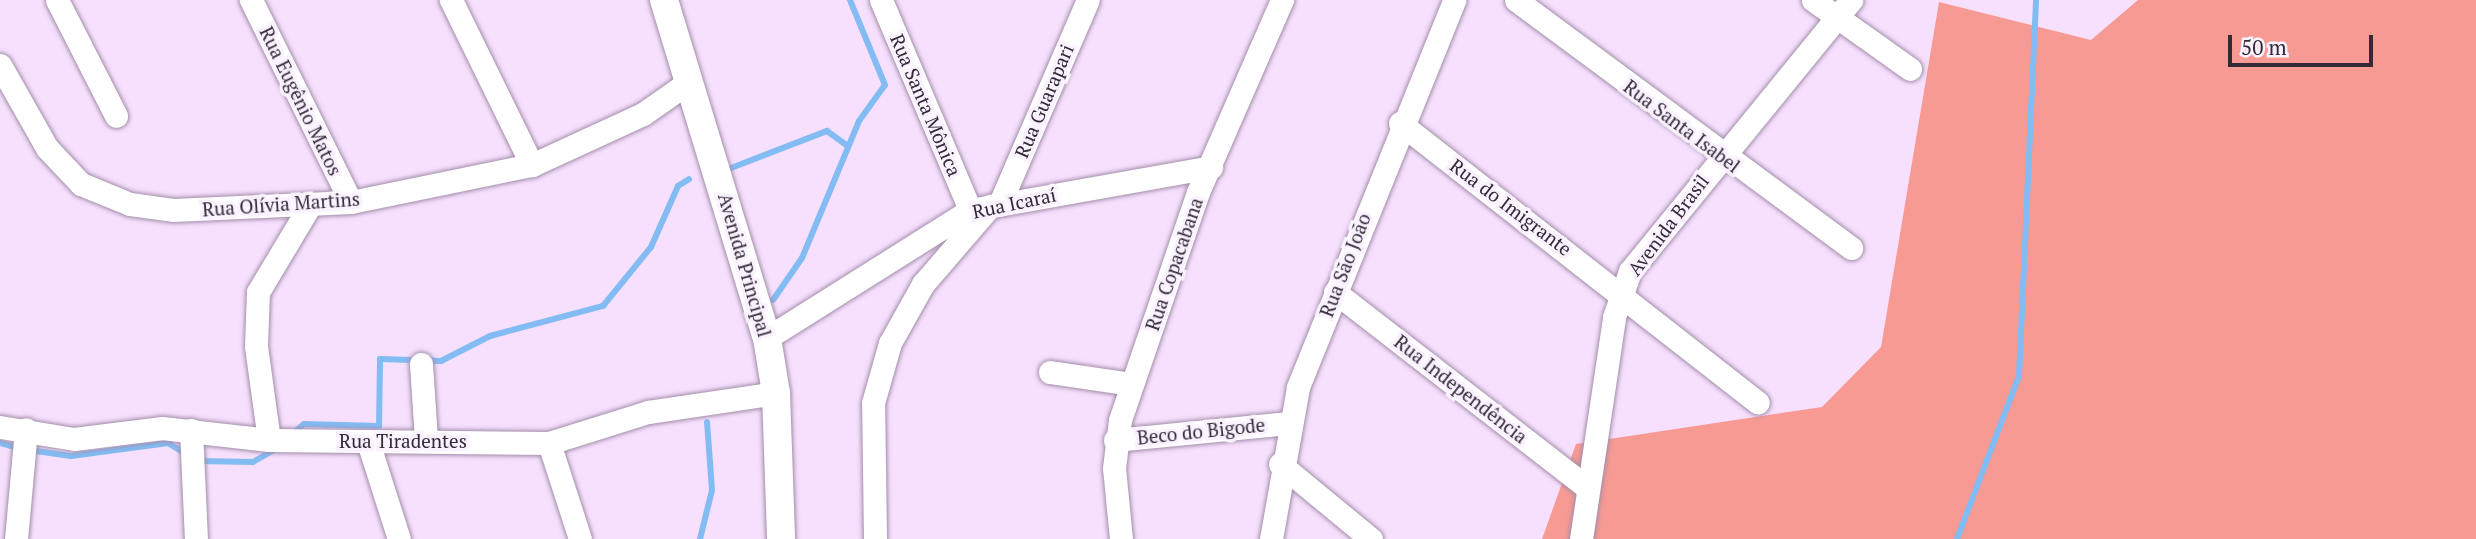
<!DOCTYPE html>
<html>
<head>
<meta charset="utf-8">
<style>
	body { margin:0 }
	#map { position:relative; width:2476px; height:539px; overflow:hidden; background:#f6e0fe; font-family:"PT Serif",serif }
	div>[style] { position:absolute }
	.green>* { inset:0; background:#f69a93 }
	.stream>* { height:6px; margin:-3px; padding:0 3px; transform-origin:3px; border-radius:3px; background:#83bbf3 }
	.roads { filter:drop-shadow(0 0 2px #a38eaa) drop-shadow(0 0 2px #a38eaa) }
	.minor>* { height:23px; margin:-11.5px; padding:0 11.5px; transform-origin:11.5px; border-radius:11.5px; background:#fff }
	.tertiary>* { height:28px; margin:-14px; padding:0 14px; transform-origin:14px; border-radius:14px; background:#fff }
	span { translate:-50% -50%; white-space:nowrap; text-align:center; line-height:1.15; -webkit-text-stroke:7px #fbf2ff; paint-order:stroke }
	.street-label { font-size:19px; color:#332a36 }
	.scale { position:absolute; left:2228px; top:35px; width:145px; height:32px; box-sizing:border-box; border:4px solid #332a36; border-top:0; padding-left:9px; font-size:21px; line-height:24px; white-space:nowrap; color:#332a36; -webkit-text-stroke:5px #fbf2ff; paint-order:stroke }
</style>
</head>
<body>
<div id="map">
	<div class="green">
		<div style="clip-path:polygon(2138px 0,2476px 0,2476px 539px,1542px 539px,1576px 444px,1822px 407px,1881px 347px,1939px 2px,2091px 40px)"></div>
	</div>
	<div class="stream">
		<div style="left:731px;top:168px;width:103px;rotate:-21.1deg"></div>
		<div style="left:827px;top:131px;width:26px;rotate:36deg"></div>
		<div style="left:773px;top:300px;width:51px;rotate:-55.4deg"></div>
		<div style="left:802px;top:258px;width:148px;rotate:-67.4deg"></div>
		<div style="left:859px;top:121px;width:44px;rotate:-54.2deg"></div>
		<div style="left:885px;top:85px;width:92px;rotate:-112.4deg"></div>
		<div style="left:291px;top:435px;width:17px;rotate:-40deg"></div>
		<div style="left:304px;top:424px;width:75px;rotate:1.5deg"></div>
		<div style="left:379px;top:426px;width:67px;rotate:-89.1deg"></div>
		<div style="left:380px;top:359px;width:61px;rotate:1.9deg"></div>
		<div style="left:441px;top:361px;width:55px;rotate:-27deg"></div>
		<div style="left:490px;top:336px;width:117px;rotate:-14.9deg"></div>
		<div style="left:603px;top:306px;width:76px;rotate:-50.9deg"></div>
		<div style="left:651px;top:247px;width:67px;rotate:-66.1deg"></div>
		<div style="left:678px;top:186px;width:13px;rotate:-32deg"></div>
		<div style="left:0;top:443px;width:19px;rotate:16deg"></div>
		<div style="left:29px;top:450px;width:42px;rotate:8.1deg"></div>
		<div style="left:71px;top:456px;width:98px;rotate:-7.6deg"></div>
		<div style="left:168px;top:443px;width:23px;rotate:31deg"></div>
		<div style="left:197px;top:461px;width:56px;rotate:1deg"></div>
		<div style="left:253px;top:462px;width:30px;rotate:-30deg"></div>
		<div style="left:700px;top:539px;width:50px;rotate:-76.2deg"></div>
		<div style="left:712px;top:490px;width:68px;rotate:-94.2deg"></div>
		<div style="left:1957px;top:539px;width:174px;rotate:-69.2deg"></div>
		<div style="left:2019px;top:376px;width:376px;rotate:-87.4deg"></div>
	</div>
	<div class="roads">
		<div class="minor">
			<div style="left:57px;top:0;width:130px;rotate:63deg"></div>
			<div style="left:251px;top:0;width:225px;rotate:63.7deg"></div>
			<div style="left:451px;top:0;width:184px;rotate:63.9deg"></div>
			<div style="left:881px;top:0;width:228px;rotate:67deg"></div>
			<div style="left:1516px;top:0;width:417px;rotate:36.5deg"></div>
			<div style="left:1813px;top:0;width:119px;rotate:35.4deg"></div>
			<div style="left:0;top:65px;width:95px;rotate:60.5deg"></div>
			<div style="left:47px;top:148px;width:50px;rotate:46.6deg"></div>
			<div style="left:81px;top:184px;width:53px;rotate:22.2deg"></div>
			<div style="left:130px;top:204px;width:43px;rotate:7.9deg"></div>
			<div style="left:173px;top:210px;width:178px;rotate:-2.6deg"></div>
			<div style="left:351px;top:202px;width:185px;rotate:-11.6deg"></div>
			<div style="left:532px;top:165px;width:122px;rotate:-24.7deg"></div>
			<div style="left:643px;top:114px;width:57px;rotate:-35.1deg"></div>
			<div style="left:1400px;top:123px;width:454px;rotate:38deg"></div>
			<div style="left:1000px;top:203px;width:221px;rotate:-66.6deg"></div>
			<div style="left:1335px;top:292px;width:318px;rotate:37.8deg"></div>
			<div style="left:767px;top:338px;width:240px;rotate:-32.2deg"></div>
			<div style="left:970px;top:210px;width:245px;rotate:-10.1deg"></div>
			<div style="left:421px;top:364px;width:76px;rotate:86.2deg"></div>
			<div style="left:1050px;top:372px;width:82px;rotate:8.4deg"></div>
			<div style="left:0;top:427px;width:75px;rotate:9.2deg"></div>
			<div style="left:74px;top:439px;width:89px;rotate:-7.1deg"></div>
			<div style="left:162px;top:428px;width:108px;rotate:6.4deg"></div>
			<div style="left:269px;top:440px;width:280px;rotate:0.6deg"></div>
			<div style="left:549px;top:443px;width:104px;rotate:-17.4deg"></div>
			<div style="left:648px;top:412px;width:129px;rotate:-8.4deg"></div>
			<div style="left:191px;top:430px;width:109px;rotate:87.4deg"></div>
			<div style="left:269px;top:440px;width:95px;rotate:-97.9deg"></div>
			<div style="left:256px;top:346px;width:54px;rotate:-87.9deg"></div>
			<div style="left:258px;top:292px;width:101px;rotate:-59.1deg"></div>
			<div style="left:1115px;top:440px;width:173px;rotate:-5.6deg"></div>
			<div style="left:368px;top:442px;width:102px;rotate:72.3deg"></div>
			<div style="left:549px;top:443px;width:101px;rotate:72.1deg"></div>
			<div style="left:1280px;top:464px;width:118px;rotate:39.5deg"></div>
			<div style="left:16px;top:539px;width:110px;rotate:-84.8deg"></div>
			<div style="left:875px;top:539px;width:136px;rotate:-90.8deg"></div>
			<div style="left:873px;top:403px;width:62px;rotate:-74.2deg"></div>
			<div style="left:890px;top:343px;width:68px;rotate:-60.8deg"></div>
			<div style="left:923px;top:284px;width:103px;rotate:-49.3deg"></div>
			<div style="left:1121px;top:539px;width:71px;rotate:-95.6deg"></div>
			<div style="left:1114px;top:468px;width:48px;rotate:-82.9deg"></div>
			<div style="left:1120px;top:420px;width:241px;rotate:-71.1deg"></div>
			<div style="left:1198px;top:192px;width:210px;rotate:-66.4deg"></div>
			<div style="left:1271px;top:539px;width:154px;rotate:-79.9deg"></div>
			<div style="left:1298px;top:387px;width:417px;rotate:-68deg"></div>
			<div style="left:1581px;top:539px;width:224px;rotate:-81.5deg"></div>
			<div style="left:1614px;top:317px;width:49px;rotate:-70.8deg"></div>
			<div style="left:1630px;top:271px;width:350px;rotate:-50.8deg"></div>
		</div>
		<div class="tertiary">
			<div style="left:664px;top:0;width:353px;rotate:73.1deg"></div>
			<div style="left:767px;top:338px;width:56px;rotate:80.7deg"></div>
			<div style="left:776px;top:393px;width:146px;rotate:88deg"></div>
		</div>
	</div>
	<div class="street-label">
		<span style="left:301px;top:101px;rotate:64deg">Rua Eugênio Matos</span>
		<span style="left:1044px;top:101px;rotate:-67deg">Rua Guarapari</span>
		<span style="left:926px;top:105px;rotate:67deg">Rua Santa Mônica</span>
		<span style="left:1682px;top:126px;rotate:37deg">Rua Santa Isabel</span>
		<span style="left:1014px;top:203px;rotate:-12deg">Rua Icaraí</span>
		<span style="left:281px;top:204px;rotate:-4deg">Rua Olívia Martins</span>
		<span style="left:1511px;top:207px;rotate:37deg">Rua do Imigrante</span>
		<span style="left:1668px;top:225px;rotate:-53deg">Avenida Brasil</span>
		<span style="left:1174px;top:264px;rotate:-71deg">Rua Copacabana</span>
		<span style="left:745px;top:265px;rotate:74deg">Avenida Principal</span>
		<span style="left:1345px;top:265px;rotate:-69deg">Rua São João</span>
		<span style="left:1461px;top:389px;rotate:38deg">Rua Independência</span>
		<span style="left:1201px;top:431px;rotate:-6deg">Beco do Bigode</span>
		<span style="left:403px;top:441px">Rua Tiradentes</span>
	</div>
	<div class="scale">50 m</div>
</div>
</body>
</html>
